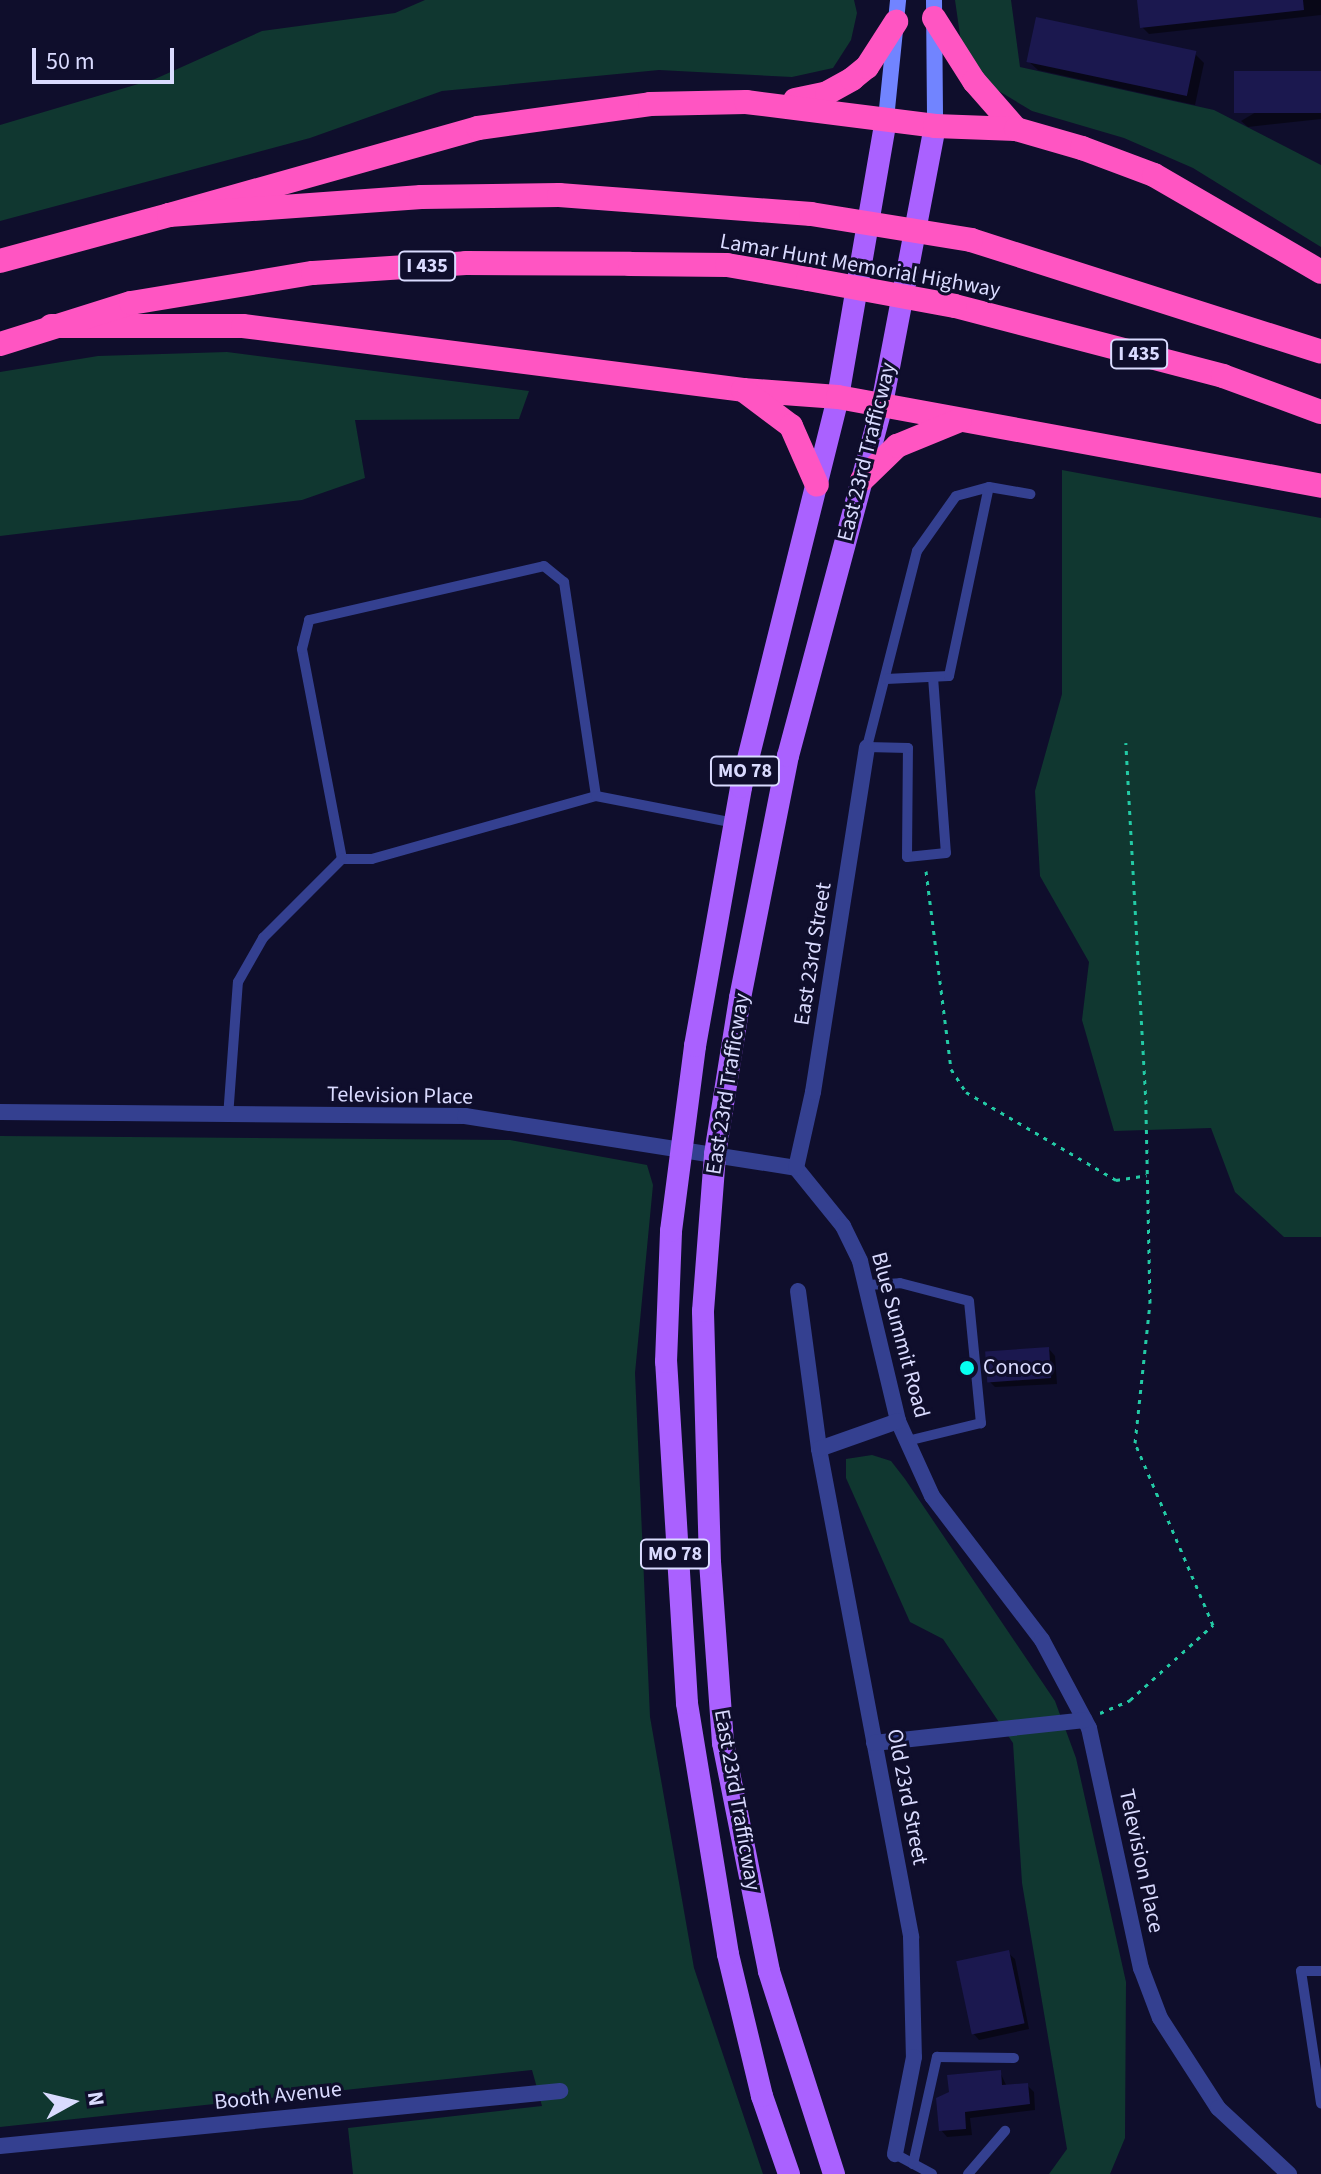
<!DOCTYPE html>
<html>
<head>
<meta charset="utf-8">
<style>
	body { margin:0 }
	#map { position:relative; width:1321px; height:2174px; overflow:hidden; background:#0f0e2c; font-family:"Source Sans 3",sans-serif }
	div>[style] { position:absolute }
	.green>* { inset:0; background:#103730 }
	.shadow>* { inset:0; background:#0007 }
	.building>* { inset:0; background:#1b184f; transform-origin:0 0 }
	.path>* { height:3px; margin-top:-1.5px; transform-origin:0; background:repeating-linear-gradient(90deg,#23caa5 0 4px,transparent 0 10px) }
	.service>* { height:10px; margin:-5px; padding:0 5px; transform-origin:5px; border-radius:5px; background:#344090 }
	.minor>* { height:16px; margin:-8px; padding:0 8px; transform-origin:8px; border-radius:8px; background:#344090 }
	.secondary>* { height:16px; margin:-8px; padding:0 8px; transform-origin:8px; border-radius:8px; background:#7184ff }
	.primary>* { height:22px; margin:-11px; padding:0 11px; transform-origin:11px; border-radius:11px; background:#aa61ff }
	.motorway>* { height:24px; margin:-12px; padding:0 12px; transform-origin:12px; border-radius:12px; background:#ff55c2 }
	.motorway-bridge>* { height:24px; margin:-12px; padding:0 12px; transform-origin:12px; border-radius:12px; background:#ff55c2 }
	.dots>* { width:22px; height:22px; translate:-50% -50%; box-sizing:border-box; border:4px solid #0f0e2c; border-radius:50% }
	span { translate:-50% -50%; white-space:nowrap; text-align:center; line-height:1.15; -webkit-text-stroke:6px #0f0e2c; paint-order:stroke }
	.shield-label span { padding:2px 6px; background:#0f0e2c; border:2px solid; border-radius:6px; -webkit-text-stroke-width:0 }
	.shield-label { font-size:20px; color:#dadbff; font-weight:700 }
	.street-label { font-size:22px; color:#dadbff }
	.poi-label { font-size:22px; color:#dadbff }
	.left { translate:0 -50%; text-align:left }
	.north { position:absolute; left:32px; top:2062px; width:80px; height:80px; -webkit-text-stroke:6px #0f0e2c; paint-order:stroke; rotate:82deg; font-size:22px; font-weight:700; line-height:32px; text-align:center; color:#dadbff }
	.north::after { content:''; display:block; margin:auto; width:28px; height:36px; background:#dadbff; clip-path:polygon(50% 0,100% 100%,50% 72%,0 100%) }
	.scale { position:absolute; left:32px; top:48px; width:142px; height:36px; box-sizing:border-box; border:4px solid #dadbff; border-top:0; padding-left:10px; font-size:24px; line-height:28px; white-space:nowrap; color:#dadbff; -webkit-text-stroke:6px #0f0e2c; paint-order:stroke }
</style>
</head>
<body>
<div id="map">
	<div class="green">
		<div style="clip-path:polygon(425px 0,854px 0,857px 13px,851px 40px,833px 68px,792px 77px,659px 70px,442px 91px,310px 138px,0 221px,0 125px,155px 79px,262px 31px,395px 13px)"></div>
		<div style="clip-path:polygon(955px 0,1011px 0,1020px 67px,1214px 110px,1321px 165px,1321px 247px,1193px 168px,1124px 138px,1032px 111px,997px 90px,979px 75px,961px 42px)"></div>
		<div style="clip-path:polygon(227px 352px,529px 391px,519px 419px,355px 420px,365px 478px,302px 500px,0 536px,0 372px,98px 356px)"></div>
		<div style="clip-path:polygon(1062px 470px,1321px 518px,1321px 1237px,1284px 1237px,1235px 1192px,1211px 1128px,1114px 1131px,1082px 1020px,1089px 962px,1040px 876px,1035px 791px,1062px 694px)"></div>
		<div style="clip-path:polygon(0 1136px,510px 1140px,647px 1165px,653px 1185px,635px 1373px,650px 1717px,694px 1968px,763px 2174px,353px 2174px,348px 2128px,542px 2106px,532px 2070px,0 2127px)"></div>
		<div style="clip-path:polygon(872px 1455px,891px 1461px,905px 1479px,1055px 1701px,1076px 1758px,1126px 1982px,1125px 2138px,1110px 2174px,1049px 2174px,1067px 2149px,1022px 1883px,1013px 1743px,943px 1639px,910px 1622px,846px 1478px,846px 1459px)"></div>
	</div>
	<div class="shadow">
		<div style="clip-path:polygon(1139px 0,1321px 0,1321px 15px,1149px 34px,1142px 27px)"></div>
		<div style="clip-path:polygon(1195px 54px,1204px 63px,1195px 105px,1038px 70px,1028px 61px)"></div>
		<div style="clip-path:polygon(1321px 73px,1321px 119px,1248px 127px,1241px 121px)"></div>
		<div style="clip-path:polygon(1049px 1349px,1055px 1356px,1057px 1384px,995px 1387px,989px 1381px)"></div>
		<div style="clip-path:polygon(1008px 1953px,1015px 1959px,1029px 2029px,979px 2040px,973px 2033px)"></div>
		<div style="clip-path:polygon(1000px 2072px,1007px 2087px,1027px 2085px,1034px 2092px,1035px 2110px,970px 2118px,972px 2135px,947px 2137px,941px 2130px)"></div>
	</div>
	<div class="building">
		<div style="clip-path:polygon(1137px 0,1303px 0,1304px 10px,1140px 28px)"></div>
		<div style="left:1036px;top:17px;width:164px;height:46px;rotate:12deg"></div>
		<div style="left:1321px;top:71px;width:42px;height:87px;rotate:90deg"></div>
		<div style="left:1049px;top:1347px;width:31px;height:64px;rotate:86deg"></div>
		<div style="left:1009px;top:1950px;width:75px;height:54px;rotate:78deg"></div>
		<div style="clip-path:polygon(1001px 2070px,1002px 2085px,1028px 2083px,1030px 2104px,965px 2112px,966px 2129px,939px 2131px,936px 2098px,949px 2092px,947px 2075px)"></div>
	</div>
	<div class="path">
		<div style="left:926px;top:871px;width:200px;rotate:82.8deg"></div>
		<div style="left:951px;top:1069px;width:27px;rotate:57deg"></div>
		<div style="left:966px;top:1092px;width:174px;rotate:30.4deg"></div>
		<div style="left:1116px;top:1180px;width:31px;rotate:-9deg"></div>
		<div style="left:1100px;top:1713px;width:33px;rotate:-23deg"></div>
		<div style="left:1130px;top:1700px;width:112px;rotate:-42.1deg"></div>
		<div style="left:1213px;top:1625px;width:198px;rotate:-113.2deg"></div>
		<div style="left:1135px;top:1443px;width:141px;rotate:-83.9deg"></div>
		<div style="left:1150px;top:1303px;width:199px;rotate:-91.2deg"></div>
		<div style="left:1146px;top:1104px;width:362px;rotate:-93.2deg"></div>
	</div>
	<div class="service">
		<div style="left:933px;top:677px;width:176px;rotate:85.8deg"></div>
		<div style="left:946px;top:853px;width:39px;rotate:174deg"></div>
		<div style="left:907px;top:857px;width:109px;rotate:-89.5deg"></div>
		<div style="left:908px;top:748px;width:41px;rotate:-178.6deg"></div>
		<div style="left:867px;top:747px;width:202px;rotate:-75.7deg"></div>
		<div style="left:917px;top:551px;width:67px;rotate:-54.7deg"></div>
		<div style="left:956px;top:496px;width:34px;rotate:-15deg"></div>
		<div style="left:989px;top:487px;width:42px;rotate:9.7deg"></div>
		<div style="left:886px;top:679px;width:63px;rotate:-2.7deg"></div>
		<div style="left:949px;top:676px;width:193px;rotate:-78.1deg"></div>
		<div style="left:596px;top:796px;width:233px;rotate:164.3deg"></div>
		<div style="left:372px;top:859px;width:30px;rotate:180deg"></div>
		<div style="left:342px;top:859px;width:214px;rotate:-100.8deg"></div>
		<div style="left:302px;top:649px;width:30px;rotate:-76deg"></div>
		<div style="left:309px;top:620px;width:241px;rotate:-12.9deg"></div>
		<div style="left:544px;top:566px;width:26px;rotate:39deg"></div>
		<div style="left:564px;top:582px;width:216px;rotate:81.5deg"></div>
		<div style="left:596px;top:796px;width:142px;rotate:11deg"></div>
		<div style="left:228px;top:1117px;width:135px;rotate:-85.8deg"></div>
		<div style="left:238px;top:982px;width:51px;rotate:-60.4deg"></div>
		<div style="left:263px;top:938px;width:112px;rotate:-45deg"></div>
		<div style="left:867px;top:1285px;width:33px;rotate:-3deg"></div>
		<div style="left:900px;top:1283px;width:71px;rotate:14.6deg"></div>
		<div style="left:969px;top:1301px;width:123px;rotate:84.4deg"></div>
		<div style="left:981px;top:1423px;width:76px;rotate:166.3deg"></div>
		<div style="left:1321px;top:1971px;width:20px;rotate:180deg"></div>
		<div style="left:1301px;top:1971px;width:134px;rotate:81.4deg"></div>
		<div style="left:895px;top:2154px;width:42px;rotate:28.4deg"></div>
		<div style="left:913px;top:2164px;width:110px;rotate:-77.4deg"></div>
		<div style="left:937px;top:2057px;width:77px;rotate:0.7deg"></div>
		<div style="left:968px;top:2174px;width:57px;rotate:-49.3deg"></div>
	</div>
	<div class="minor">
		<div style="left:0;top:1112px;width:465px;rotate:0.5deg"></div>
		<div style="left:465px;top:1116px;width:335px;rotate:8.9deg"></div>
		<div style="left:796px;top:1168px;width:75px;rotate:51deg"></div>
		<div style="left:843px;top:1226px;width:39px;rotate:64deg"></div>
		<div style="left:860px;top:1261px;width:164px;rotate:76.6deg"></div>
		<div style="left:898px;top:1421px;width:82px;rotate:65.6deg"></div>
		<div style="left:932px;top:1496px;width:181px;rotate:52.6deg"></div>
		<div style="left:1042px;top:1640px;width:100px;rotate:61.9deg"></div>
		<div style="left:1089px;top:1728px;width:246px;rotate:77.8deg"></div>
		<div style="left:1141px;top:1968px;width:53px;rotate:69.2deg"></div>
		<div style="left:1160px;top:2018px;width:107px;rotate:57.2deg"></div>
		<div style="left:1218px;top:2108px;width:97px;rotate:42.9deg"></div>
		<div style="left:796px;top:1168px;width:78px;rotate:-77.4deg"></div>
		<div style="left:813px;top:1092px;width:349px;rotate:-81.1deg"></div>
		<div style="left:798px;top:1291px;width:159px;rotate:82.4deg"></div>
		<div style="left:819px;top:1449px;width:497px;rotate:79.3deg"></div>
		<div style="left:911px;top:1937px;width:120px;rotate:88.6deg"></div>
		<div style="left:914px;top:2057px;width:99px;rotate:101.1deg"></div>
		<div style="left:819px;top:1449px;width:84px;rotate:-19.5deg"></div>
		<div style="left:874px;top:1743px;width:212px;rotate:-6.2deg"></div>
		<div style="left:0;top:2146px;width:563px;rotate:-5.61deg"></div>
	</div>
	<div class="secondary">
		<div style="left:934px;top:0;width:126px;rotate:89.5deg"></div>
		<div style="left:886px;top:119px;width:120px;rotate:-84.2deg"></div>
	</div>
	<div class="primary">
		<div style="left:789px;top:2174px;width:83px;rotate:-109.1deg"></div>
		<div style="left:762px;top:2096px;width:146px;rotate:-103.5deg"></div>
		<div style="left:728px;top:1954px;width:254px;rotate:-99.3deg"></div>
		<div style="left:687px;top:1703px;width:342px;rotate:-93.5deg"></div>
		<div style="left:666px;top:1362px;width:131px;rotate:-87.8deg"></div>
		<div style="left:671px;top:1231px;width:187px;rotate:-82.6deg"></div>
		<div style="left:695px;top:1046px;width:263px;rotate:-79.9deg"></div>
		<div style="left:741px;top:787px;width:402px;rotate:-76deg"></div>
		<div style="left:838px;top:397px;width:282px;rotate:-80.2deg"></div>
		<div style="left:834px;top:2174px;width:213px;rotate:-107.8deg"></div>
		<div style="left:769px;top:1971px;width:233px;rotate:-101.4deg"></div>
		<div style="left:723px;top:1743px;width:180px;rotate:-94.1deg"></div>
		<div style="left:710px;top:1563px;width:252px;rotate:-91.6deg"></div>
		<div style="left:703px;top:1311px;width:157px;rotate:-85.6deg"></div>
		<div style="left:715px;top:1154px;width:158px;rotate:-80.9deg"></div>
		<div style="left:740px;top:998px;width:247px;rotate:-78.8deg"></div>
		<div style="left:788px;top:756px;width:364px;rotate:-75deg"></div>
		<div style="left:882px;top:404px;width:283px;rotate:-79.2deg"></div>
	</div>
	<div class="motorway">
		<div style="left:934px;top:18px;width:75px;rotate:57.6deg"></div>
		<div style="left:974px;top:81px;width:64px;rotate:48.8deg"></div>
		<div style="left:795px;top:100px;width:33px;rotate:-12deg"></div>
		<div style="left:827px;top:93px;width:29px;rotate:-29deg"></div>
		<div style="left:852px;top:79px;width:19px;rotate:-39deg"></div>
		<div style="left:867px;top:67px;width:54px;rotate:-57.2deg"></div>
		<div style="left:169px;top:215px;width:321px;rotate:-15.7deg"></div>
		<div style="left:478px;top:128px;width:174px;rotate:-7.9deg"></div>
		<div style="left:650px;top:104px;width:96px;rotate:-1.2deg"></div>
		<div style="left:746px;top:102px;width:191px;rotate:7.2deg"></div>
		<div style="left:935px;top:126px;width:81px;rotate:2.1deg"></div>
		<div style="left:1016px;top:129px;width:69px;rotate:16.1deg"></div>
		<div style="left:1082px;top:148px;width:77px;rotate:20.6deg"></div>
		<div style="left:1154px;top:175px;width:193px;rotate:30.1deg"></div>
		<div style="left:971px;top:240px;width:367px;rotate:17.7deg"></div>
		<div style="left:0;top:261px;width:175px;rotate:-15.2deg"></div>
		<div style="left:169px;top:215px;width:253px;rotate:-4.1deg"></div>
		<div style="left:421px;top:197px;width:138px;rotate:-0.8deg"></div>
		<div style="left:559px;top:195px;width:253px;rotate:4.3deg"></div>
		<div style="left:955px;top:306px;width:277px;rotate:14.6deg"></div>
		<div style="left:1223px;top:376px;width:104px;rotate:20.2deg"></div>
		<div style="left:51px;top:326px;width:192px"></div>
		<div style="left:243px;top:326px;width:504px;rotate:7.29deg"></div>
		<div style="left:743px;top:390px;width:95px;rotate:4.2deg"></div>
		<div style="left:838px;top:397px;width:491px;rotate:10.4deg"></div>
		<div style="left:0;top:344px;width:137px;rotate:-17.4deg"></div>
		<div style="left:131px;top:303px;width:184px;rotate:-9.4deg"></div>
		<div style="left:313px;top:273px;width:153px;rotate:-3.7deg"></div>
		<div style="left:466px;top:263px;width:164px;rotate:0.3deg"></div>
		<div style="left:630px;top:264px;width:97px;rotate:0.6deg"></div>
		<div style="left:727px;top:265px;width:82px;rotate:9.8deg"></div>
		<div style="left:743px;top:390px;width:60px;rotate:36.9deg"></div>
		<div style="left:791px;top:426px;width:64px;rotate:66.2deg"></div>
		<div style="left:862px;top:480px;width:49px;rotate:-44.2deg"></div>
		<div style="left:897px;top:446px;width:68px;rotate:-22.4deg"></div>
	</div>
	<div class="motorway-bridge">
		<div style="left:811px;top:214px;width:162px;rotate:9.2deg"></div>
		<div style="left:808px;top:279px;width:149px;rotate:10.4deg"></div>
	</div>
	<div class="dots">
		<div style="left:967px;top:1368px;background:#06fff0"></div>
	</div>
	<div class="shield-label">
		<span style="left:427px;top:266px">I 435</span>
		<span style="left:1139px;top:354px">I 435</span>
		<span style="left:745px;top:771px">MO 78</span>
		<span style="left:675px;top:1554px">MO 78</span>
	</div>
	<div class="street-label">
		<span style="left:860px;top:266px;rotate:10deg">Lamar Hunt Memorial Highway</span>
		<span style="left:867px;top:452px;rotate:-76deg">East 23rd Trafficway</span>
		<span style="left:813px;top:954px;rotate:-81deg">East 23rd Street</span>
		<span style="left:728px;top:1084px;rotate:-81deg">East 23rd Trafficway</span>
		<span style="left:400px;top:1096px;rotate:1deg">Television Place</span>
		<span style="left:900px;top:1335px;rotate:75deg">Blue Summit Road</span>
		<span style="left:907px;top:1797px;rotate:79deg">Old 23rd Street</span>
		<span style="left:737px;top:1800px;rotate:80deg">East 23rd Trafficway</span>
		<span style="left:1141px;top:1861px;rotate:78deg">Television Place</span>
		<span style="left:278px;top:2096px;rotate:-6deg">Booth Avenue</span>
	</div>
	<div class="poi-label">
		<span class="left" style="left:983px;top:1368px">Conoco</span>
	</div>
	<div class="north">N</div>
	<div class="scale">50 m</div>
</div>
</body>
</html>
